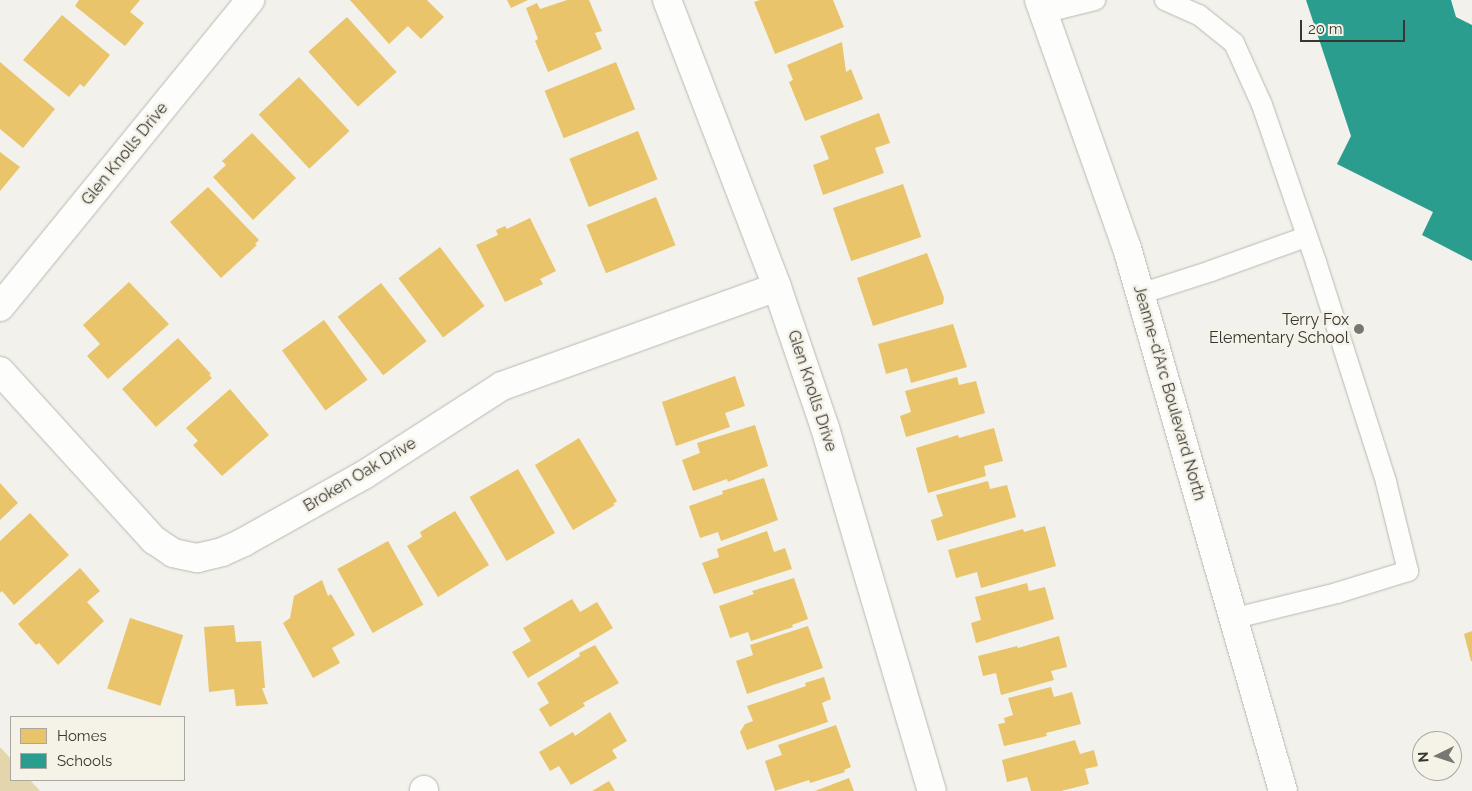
<!DOCTYPE html>
<html>
<head>
<meta charset="utf-8">
<style>
	body { margin:0 }
	#map { position:relative; width:1472px; height:791px; overflow:hidden; background:#f2f1eb; font-family:Raleway,sans-serif }
	div>[style] { position:absolute }
	.green>* { inset:0; background:#e3d6ad }
	.homes>* { inset:0; background:#e9c46a; transform-origin:0 0 }
	.schools>* { inset:0; background:#2a9d8f }
	.roads { filter:drop-shadow(0 0 1px #b9b8b3) drop-shadow(0 0 1px #b9b8b3) }
	.service>* { height:20px; margin:-10px; padding:0 10px; transform-origin:10px; border-radius:10px; background:#fdfdfc }
	.minor>* { height:28px; margin:-14px; padding:0 14px; transform-origin:14px; border-radius:14px; background:#fdfdfc }
	.secondary>* { height:28px; margin:-14px; padding:0 14px; transform-origin:14px; border-radius:14px; background:#fdfdfc }
	.dots>* { width:14px; height:14px; translate:-50% -50%; box-sizing:border-box; border:2px solid #f5f2e8; border-radius:50% }
	span { translate:-50% -50%; white-space:nowrap; text-align:center; line-height:1.15; -webkit-text-stroke:5px #f5f2e8; paint-order:stroke }
	.street-label { font-size:16px; color:#373632 }
	.poi-label { font-size:16px; color:#373632 }
	.right { translate:-100% -50%; text-align:right }
	.legend { position:absolute; left:10px; top:716px; width:175px; height:65px; box-sizing:border-box; background:#f5f2e8; border:1px solid #a9a79f; margin:0; padding:6px 9px; list-style:none; font-size:15px; color:#373632 }
	.legend li { display:flex; align-items:center; gap:10px; height:25px }
	.legend b { width:25px; border:1px solid #a9a79f }
	.north { position:absolute; left:1412px; top:731px; width:50px; height:50px; box-sizing:border-box; background:#f5f2e8; border:1px solid #a9a79f; border-radius:50%; rotate:266deg; font-size:14px; font-weight:700; line-height:20px; text-align:center; color:#373632 }
	.north::after { content:''; display:block; margin:auto; width:18px; height:22px; background:#787773; clip-path:polygon(50% 0,100% 100%,50% 72%,0 100%) }
	.scale { position:absolute; left:1300px; top:20px; width:105px; height:22px; box-sizing:border-box; border:2px solid #373632; border-top:0; padding-left:6px; font-size:15px; line-height:18px; white-space:nowrap; color:#373632; -webkit-text-stroke:4px #f5f2e8; paint-order:stroke }
</style>
</head>
<body>
<div id="map">
	<div class="green">
		<div style="clip-path:polygon(0 747px,11px 759px,11px 780px,30px 780px,40px 791px,0 791px)"></div>
	</div>
	<div class="homes">
		<div style="clip-path:polygon(79px 0,140px 0,130px 12px,144px 23px,125px 46px,75px 6px)"></div>
		<div style="clip-path:polygon(350px 0,427px 0,444px 17px,421px 39px,408px 26px,389px 44px)"></div>
		<div style="clip-path:polygon(507px 0,528px 0,511px 8px)"></div>
		<div style="clip-path:polygon(567px 0,589px 0,602px 31px,595px 33px,602px 49px,548px 72px,535px 41px,538px 39px,526px 8px,537px 3px,540px 9px)"></div>
		<div style="clip-path:polygon(760px 0,833px 0,844px 27px,775px 54px,754px 2px)"></div>
		<div style="clip-path:polygon(62px 15px,110px 55px,84px 87px,80px 84px,69px 97px,23px 60px)"></div>
		<div style="left:347px;top:17px;width:74px;height:52px;rotate:48deg"></div>
		<div style="clip-path:polygon(842px 42px,846px 72px,851px 69px,863px 99px,805px 121px,789px 82px,793px 80px,787px 65px)"></div>
		<div style="clip-path:polygon(0 62px,55px 109px,23px 148px,0 129px)"></div>
		<div style="left:616px;top:62px;width:51px;height:77px;rotate:68deg"></div>
		<div style="left:299px;top:77px;width:74px;height:55px;rotate:47deg"></div>
		<div style="clip-path:polygon(879px 113px,890px 143px,875px 148px,884px 173px,823px 195px,813px 165px,829px 159px,820px 136px)"></div>
		<div style="left:638px;top:131px;width:52px;height:74px;rotate:68deg"></div>
		<div style="clip-path:polygon(252px 133px,296px 178px,253px 220px,213px 177px,226px 165px,222px 161px)"></div>
		<div style="clip-path:polygon(0 152px,20px 167px,0 191px)"></div>
		<div style="left:903px;top:184px;width:56px;height:74px;rotate:71deg"></div>
		<div style="clip-path:polygon(208px 187px,259px 240px,255px 244px,257px 245px,221px 278px,170px 222px)"></div>
		<div style="left:656px;top:197px;width:52px;height:75px;rotate:68deg"></div>
		<div style="clip-path:polygon(530px 218px,556px 271px,540px 279px,543px 284px,505px 302px,476px 245px,498px 235px,496px 230px,505px 226px,507px 229px)"></div>
		<div style="left:440px;top:247px;width:74px;height:52px;rotate:53deg"></div>
		<div style="clip-path:polygon(927px 253px,944px 298px,943px 304px,873px 326px,857px 278px)"></div>
		<div style="clip-path:polygon(129px 282px,169px 324px,108px 379px,87px 356px,100px 344px,83px 325px)"></div>
		<div style="left:381px;top:283px;width:74px;height:55px;rotate:52deg"></div>
		<div style="left:324px;top:320px;width:74px;height:52px;rotate:54deg"></div>
		<div style="clip-path:polygon(953px 324px,967px 367px,911px 383px,907px 368px,886px 374px,878px 344px)"></div>
		<div style="clip-path:polygon(178px 338px,211px 374px,209px 375px,212px 378px,156px 427px,122px 389px)"></div>
		<div style="clip-path:polygon(735px 376px,745px 406px,725px 413px,730px 427px,676px 446px,662px 402px)"></div>
		<div style="clip-path:polygon(957px 377px,959px 385px,976px 381px,985px 413px,906px 437px,900px 416px,911px 412px,905px 391px)"></div>
		<div style="clip-path:polygon(230px 389px,269px 435px,222px 476px,193px 445px,198px 441px,186px 428px)"></div>
		<div style="clip-path:polygon(755px 425px,768px 466px,728px 482px,727px 479px,693px 491px,682px 460px,700px 453px,697px 443px)"></div>
		<div style="clip-path:polygon(994px 428px,1003px 461px,984px 466px,986px 476px,928px 493px,916px 448px,958px 435px,959px 438px)"></div>
		<div style="clip-path:polygon(579px 438px,617px 501px,613px 504px,615px 505px,573px 530px,535px 465px)"></div>
		<div style="left:518px;top:469px;width:74px;height:56px;rotate:60deg"></div>
		<div style="clip-path:polygon(764px 478px,778px 520px,721px 541px,718px 532px,700px 538px,689px 506px,723px 494px,722px 491px)"></div>
		<div style="clip-path:polygon(988px 481px,990px 489px,1007px 485px,1016px 517px,937px 541px,931px 520px,943px 516px,936px 495px)"></div>
		<div style="clip-path:polygon(0 483px,18px 503px,0 520px)"></div>
		<div style="clip-path:polygon(455px 511px,489px 565px,438px 597px,407px 546px,422px 537px,420px 532px)"></div>
		<div style="clip-path:polygon(30px 513px,69px 555px,14px 605px,2px 591px,0 593px,0 541px)"></div>
		<div style="clip-path:polygon(1045px 526px,1056px 566px,981px 588px,977px 572px,956px 578px,948px 550px,1023px 529px,1024px 532px)"></div>
		<div style="clip-path:polygon(767px 531px,774px 552px,785px 548px,792px 569px,714px 594px,702px 563px,719px 557px,717px 549px)"></div>
		<div style="left:388px;top:541px;width:73px;height:58px;rotate:61deg"></div>
		<div style="clip-path:polygon(80px 568px,100px 591px,87px 602px,104px 621px,58px 665px,39px 643px,36px 645px,18px 624px)"></div>
		<div style="clip-path:polygon(794px 578px,808px 619px,792px 625px,793px 627px,751px 641px,748px 632px,730px 638px,719px 606px,754px 594px,752px 591px)"></div>
		<div style="clip-path:polygon(322px 580px,328px 596px,331px 594px,355px 635px,332px 648px,340px 663px,313px 678px,283px 623px,290px 618px,294px 596px)"></div>
		<div style="clip-path:polygon(1027px 583px,1029px 591px,1045px 587px,1054px 619px,976px 643px,971px 623px,981px 620px,975px 597px)"></div>
		<div style="clip-path:polygon(572px 599px,580px 612px,597px 602px,613px 628px,528px 678px,512px 652px,531px 641px,523px 628px)"></div>
		<div style="left:130px;top:618px;width:56px;height:74px;rotate:18deg"></div>
		<div style="clip-path:polygon(234px 625px,236px 642px,261px 641px,265px 688px,262px 688px,268px 704px,236px 706px,234px 689px,209px 692px,204px 627px)"></div>
		<div style="clip-path:polygon(808px 626px,823px 668px,747px 694px,736px 661px,753px 655px,750px 645px)"></div>
		<div style="clip-path:polygon(1472px 631px,1472px 661px,1471px 661px,1464px 634px)"></div>
		<div style="clip-path:polygon(1059px 636px,1067px 667px,1051px 671px,1054px 680px,1001px 695px,996px 673px,983px 676px,978px 656px,1017px 646px,1018px 648px)"></div>
		<div style="clip-path:polygon(595px 645px,619px 683px,583px 703px,585px 706px,550px 727px,539px 709px,549px 703px,537px 683px,580px 656px,579px 653px)"></div>
		<div style="clip-path:polygon(824px 677px,831px 699px,822px 703px,828px 722px,747px 750px,740px 732px,745px 724px,753px 721px,747px 706px,806px 686px,805px 683px)"></div>
		<div style="clip-path:polygon(1051px 687px,1054px 697px,1072px 692px,1081px 724px,1046px 733px,1047px 736px,1004px 746px,998px 724px,1005px 723px,1004px 718px,1013px 715px,1008px 698px)"></div>
		<div style="clip-path:polygon(610px 712px,627px 741px,612px 750px,617px 758px,571px 785px,559px 766px,550px 771px,539px 752px,573px 732px,575px 736px)"></div>
		<div style="clip-path:polygon(836px 725px,851px 767px,844px 770px,845px 772px,810px 783px,809px 780px,775px 791px,765px 761px,782px 755px,778px 745px)"></div>
		<div style="clip-path:polygon(1075px 740px,1080px 754px,1094px 750px,1098px 766px,1085px 769px,1089px 784px,1061px 791px,1031px 791px,1027px 777px,1007px 782px,1002px 760px)"></div>
		<div style="clip-path:polygon(849px 778px,854px 791px,815px 791px)"></div>
		<div style="clip-path:polygon(609px 781px,615px 791px,592px 791px)"></div>
	</div>
	<div class="schools">
		<div style="clip-path:polygon(1306px 0,1451px 0,1456px 17px,1472px 25px,1472px 261px,1422px 235px,1433px 212px,1337px 164px,1351px 136px)"></div>
	</div>
	<div class="roads">
		<div class="service">
			<div style="left:1165px;top:0;width:37px;rotate:24deg"></div>
			<div style="left:1199px;top:15px;width:45px;rotate:38.7deg"></div>
			<div style="left:1234px;top:43px;width:68px;rotate:65.7deg"></div>
			<div style="left:1262px;top:105px;width:166px;rotate:71deg"></div>
			<div style="left:1316px;top:262px;width:231px;rotate:72.3deg"></div>
			<div style="left:1386px;top:482px;width:92px;rotate:76.1deg"></div>
			<div style="left:1408px;top:571px;width:74px;rotate:162.8deg"></div>
			<div style="left:1337px;top:593px;width:105px;rotate:166.2deg"></div>
			<div style="left:1043px;top:13px;width:54px;rotate:-14deg"></div>
			<div style="left:1140px;top:294px;width:75px;rotate:-17.9deg"></div>
			<div style="left:1211px;top:271px;width:101px;rotate:-19.7deg"></div>
		</div>
		<div class="minor">
			<div style="left:667px;top:0;width:307px;rotate:69deg"></div>
			<div style="left:777px;top:287px;width:149px;rotate:71.2deg"></div>
			<div style="left:825px;top:428px;width:378px;rotate:73.6deg"></div>
			<div style="left:0;top:307px;width:396px;rotate:-50.8deg"></div>
			<div style="left:0;top:371px;width:229px;rotate:47.7deg"></div>
			<div style="left:154px;top:540px;width:23px;rotate:34deg"></div>
			<div style="left:173px;top:553px;width:25px;rotate:12deg"></div>
			<div style="left:197px;top:558px;width:26px;rotate:-13deg"></div>
			<div style="left:222px;top:552px;width:24px;rotate:-24deg"></div>
			<div style="left:244px;top:542px;width:137px;rotate:-29.2deg"></div>
			<div style="left:364px;top:475px;width:164px;rotate:-32.8deg"></div>
			<div style="left:502px;top:386px;width:292px;rotate:-19.8deg"></div>
			<div style="left:424px;top:790px;width:1px;rotate:90deg"></div>
		</div>
		<div class="secondary">
			<div style="left:1039px;top:0;width:263px;rotate:70.5deg"></div>
			<div style="left:1127px;top:248px;width:565px;rotate:73.97deg"></div>
		</div>
	</div>
	<div class="dots">
		<div style="left:1359px;top:329px;background:#787773"></div>
	</div>
	<div class="street-label">
		<span style="left:125px;top:154px;rotate:-51deg">Glen Knolls Drive</span>
		<span style="left:812px;top:391px;rotate:72deg">Glen Knolls Drive</span>
		<span style="left:1169px;top:393px;rotate:74deg">Jeanne-d'Arc Boulevard North</span>
		<span style="left:360px;top:475px;rotate:-31deg">Broken Oak Drive</span>
	</div>
	<div class="poi-label">
		<span class="right" style="left:1349px;top:329px">Terry Fox<br>Elementary School</span>
	</div>
	<ul class="legend">
	<li><b style="height:14px;background:#e9c46a"></b>Homes</li>
	<li><b style="height:14px;background:#2a9d8f"></b>Schools</li>
	</ul>
	<div class="north">N</div>
	<div class="scale">20 m</div>
</div>
</body>
</html>
